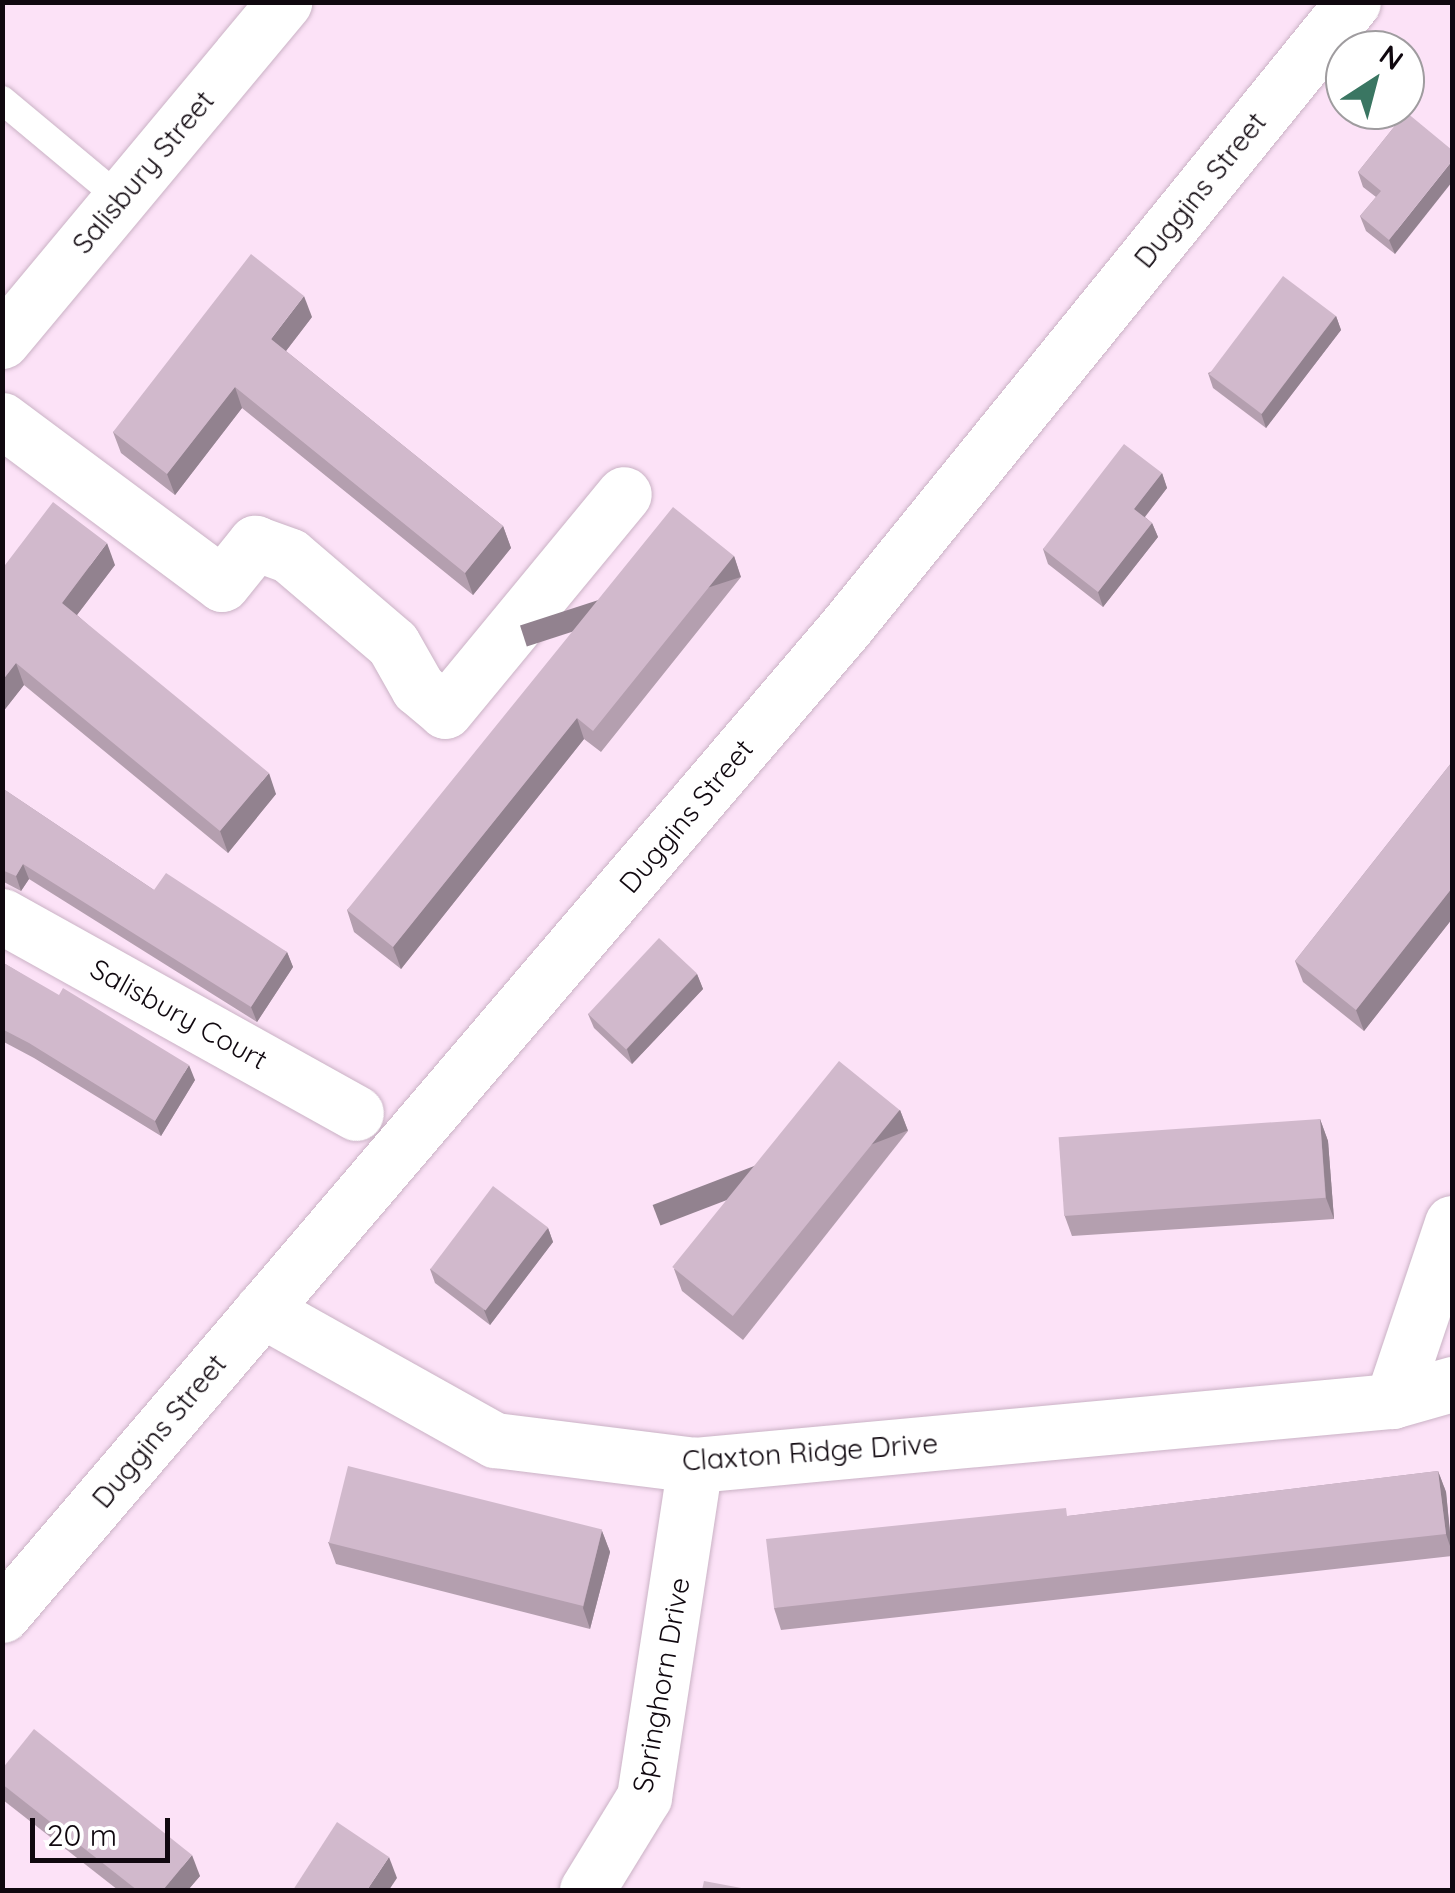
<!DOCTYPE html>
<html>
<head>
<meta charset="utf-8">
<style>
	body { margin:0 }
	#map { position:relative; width:1455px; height:1893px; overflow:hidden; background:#fce2f7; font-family:Quicksand,sans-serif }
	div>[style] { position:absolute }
	.roads { filter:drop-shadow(0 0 2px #cab2c5) drop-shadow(0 0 2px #cab2c5) }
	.service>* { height:28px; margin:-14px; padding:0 14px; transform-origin:14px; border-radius:14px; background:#fff }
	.minor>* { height:55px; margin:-27.5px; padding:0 27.5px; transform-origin:27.5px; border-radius:27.5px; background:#fff }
	.secondary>* { height:55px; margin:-27.5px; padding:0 27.5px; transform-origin:27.5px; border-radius:27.5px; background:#fff }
	.wall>* { inset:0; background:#b49faf }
	.shaded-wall>* { inset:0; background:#92828f; transform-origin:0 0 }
	.building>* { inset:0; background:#d1b9cc; transform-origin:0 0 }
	span { translate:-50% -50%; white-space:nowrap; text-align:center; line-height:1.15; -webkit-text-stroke:8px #fff; paint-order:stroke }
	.street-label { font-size:28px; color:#10080f }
	.frame { position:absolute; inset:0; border:5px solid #10080f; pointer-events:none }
	.north { position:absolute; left:1325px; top:30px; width:100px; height:100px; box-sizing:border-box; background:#fff; border:2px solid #9f9c9f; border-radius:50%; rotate:36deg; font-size:28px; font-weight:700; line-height:40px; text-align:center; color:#10080f }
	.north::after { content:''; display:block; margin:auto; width:35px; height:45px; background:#3a7662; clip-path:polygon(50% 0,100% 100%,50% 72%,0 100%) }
	.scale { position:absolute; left:30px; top:1818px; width:140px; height:45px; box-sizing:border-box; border:5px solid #10080f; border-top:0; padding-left:12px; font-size:30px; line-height:35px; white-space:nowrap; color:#10080f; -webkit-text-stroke:8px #fff; paint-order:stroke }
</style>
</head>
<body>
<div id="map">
	<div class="roads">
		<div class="service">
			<div style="left:2px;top:100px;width:155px;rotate:39.8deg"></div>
		</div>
		<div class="minor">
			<div style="left:2px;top:420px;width:274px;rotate:36.7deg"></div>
			<div style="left:222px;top:584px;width:53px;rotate:-51.2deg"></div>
			<div style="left:255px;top:543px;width:37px;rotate:20deg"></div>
			<div style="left:290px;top:556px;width:135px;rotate:40.5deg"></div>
			<div style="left:393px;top:644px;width:51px;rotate:60.4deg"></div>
			<div style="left:418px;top:688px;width:35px;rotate:40deg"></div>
			<div style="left:445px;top:711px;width:281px;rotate:-50.5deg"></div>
			<div style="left:2px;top:916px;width:405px;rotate:29.1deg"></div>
			<div style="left:1452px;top:1223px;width:188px;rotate:108.6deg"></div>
			<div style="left:1392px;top:1401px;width:62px;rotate:-15.8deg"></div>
			<div style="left:262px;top:1310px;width:267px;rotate:29.2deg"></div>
			<div style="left:495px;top:1440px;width:202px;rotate:7.1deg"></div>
			<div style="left:695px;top:1465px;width:700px;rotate:-5.25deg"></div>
			<div style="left:2px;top:1615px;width:1298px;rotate:-49.5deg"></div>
			<div style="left:845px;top:628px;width:806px;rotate:-50.94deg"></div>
			<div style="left:587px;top:1890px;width:109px;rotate:-58.5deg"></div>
			<div style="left:644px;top:1797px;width:336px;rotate:-81.3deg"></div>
		</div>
		<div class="secondary">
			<div style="left:2px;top:341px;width:441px;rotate:-50.2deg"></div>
		</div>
	</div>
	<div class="wall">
		<div style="clip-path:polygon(1406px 112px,1395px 254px,1366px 231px,1360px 216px,1376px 197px,1363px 187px,1358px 172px)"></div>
		<div style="clip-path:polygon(1336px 316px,1341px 330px,1266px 428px,1213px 388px,1208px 373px)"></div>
		<div style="clip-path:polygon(312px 317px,286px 351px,503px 526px,511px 548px,473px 595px,242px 408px,175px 495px,121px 453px,113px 432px)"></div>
		<div style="clip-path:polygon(1162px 473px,1167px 488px,1145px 517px,1152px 523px,1158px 537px,1103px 607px,1048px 564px,1043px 549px)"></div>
		<div style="clip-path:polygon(734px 556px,741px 577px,601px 752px,584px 739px,401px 969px,354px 932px,347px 910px)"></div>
		<div style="clip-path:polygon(115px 565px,77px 615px,276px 794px,228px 853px,24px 685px,2px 713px,2px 569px)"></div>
		<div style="clip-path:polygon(1452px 762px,1452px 919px,1364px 1031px,1303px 982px,1295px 961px)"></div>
		<div style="clip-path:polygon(2px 788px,154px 890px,287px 952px,293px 967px,257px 1022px,29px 879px,21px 891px,2px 881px)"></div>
		<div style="clip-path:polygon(2px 962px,195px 1080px,161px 1136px,34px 1058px,2px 1041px)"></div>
		<div style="clip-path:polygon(697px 974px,703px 989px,632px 1064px,594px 1028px,588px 1014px)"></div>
		<div style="clip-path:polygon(900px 1110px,908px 1131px,743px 1340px,682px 1291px,674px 1269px)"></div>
		<div style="clip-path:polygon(1320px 1119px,1328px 1141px,1334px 1219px,1072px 1236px,1064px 1214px)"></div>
		<div style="clip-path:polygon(548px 1228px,553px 1242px,490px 1325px,435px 1283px,430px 1269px)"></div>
		<div style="clip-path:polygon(1438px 1471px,1446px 1492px,1452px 1556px,781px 1630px,774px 1608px,1068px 1516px)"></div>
		<div style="clip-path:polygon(602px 1531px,610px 1552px,590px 1629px,336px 1564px,328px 1542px)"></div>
		<div style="clip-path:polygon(2px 1769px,200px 1876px,188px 1890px,118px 1890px,3px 1800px)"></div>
	</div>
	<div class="shaded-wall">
		<div style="clip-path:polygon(1452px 161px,1452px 182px,1395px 254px,1389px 240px)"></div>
		<div style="clip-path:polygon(304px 296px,312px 317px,279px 360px,271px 339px)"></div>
		<div style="clip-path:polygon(1336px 316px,1341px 330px,1266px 428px,1261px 413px)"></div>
		<div style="clip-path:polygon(235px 387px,242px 408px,175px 495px,167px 474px)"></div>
		<div style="clip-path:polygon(1162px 473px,1167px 488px,1140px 523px,1134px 509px)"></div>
		<div style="clip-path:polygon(1152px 523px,1158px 537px,1103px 607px,1098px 592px)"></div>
		<div style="clip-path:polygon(503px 526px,511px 548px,473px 595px,465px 573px)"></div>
		<div style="clip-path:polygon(107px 543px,115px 565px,70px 624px,62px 603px)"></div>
		<div style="left:734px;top:556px;width:22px;height:225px;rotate:72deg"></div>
		<div style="clip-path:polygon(16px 663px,24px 685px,2px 713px,2px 681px)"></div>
		<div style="clip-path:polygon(577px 718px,584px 739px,401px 969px,393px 947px)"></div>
		<div style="clip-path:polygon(269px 773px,276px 794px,228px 853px,220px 831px)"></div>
		<div style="clip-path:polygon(23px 864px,29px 879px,21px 891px,16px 876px)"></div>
		<div style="clip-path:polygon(1452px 888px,1452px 919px,1364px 1031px,1356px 1010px)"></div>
		<div style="clip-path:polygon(287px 952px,293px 967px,257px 1022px,251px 1007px)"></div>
		<div style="clip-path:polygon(697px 974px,703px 989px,632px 1064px,627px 1049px)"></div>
		<div style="clip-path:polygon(189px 1065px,195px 1080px,161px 1136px,155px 1121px)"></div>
		<div style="left:900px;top:1110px;width:22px;height:265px;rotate:69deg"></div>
		<div style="clip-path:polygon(1320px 1119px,1328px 1141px,1334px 1219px,1326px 1198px)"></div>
		<div style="clip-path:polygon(548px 1228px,553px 1242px,490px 1325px,484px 1310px)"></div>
		<div style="clip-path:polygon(1438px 1471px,1446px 1492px,1452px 1552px,1446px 1534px)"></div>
		<div style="clip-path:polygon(602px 1531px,610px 1552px,590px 1629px,583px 1608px)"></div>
		<div style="clip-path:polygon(192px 1855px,200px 1876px,188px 1890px,163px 1890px)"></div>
		<div style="clip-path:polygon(389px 1857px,397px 1878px,389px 1890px,367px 1890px)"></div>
	</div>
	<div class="building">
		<div style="clip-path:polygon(1406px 112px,1452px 150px,1452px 161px,1389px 240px,1360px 216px,1381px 191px,1358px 172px)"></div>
		<div style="clip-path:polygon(251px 254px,304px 296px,271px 339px,503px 526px,465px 573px,235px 387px,167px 474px,113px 432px)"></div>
		<div style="left:1283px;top:276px;width:66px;height:123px;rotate:37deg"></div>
		<div style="clip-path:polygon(1124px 444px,1162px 473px,1134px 509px,1152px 523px,1098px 592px,1043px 549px)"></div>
		<div style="clip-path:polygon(53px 502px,107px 543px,62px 603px,269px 773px,220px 831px,16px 663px,2px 681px,2px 569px)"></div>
		<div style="clip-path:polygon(673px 507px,734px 556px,593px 731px,577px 718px,393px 947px,347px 910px)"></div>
		<div style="clip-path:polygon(1452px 762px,1452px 888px,1356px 1010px,1295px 961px)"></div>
		<div style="clip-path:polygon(2px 788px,154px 890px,166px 873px,287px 952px,251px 1007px,23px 864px,16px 876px,2px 870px)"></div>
		<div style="left:659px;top:938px;width:52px;height:104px;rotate:43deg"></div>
		<div style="clip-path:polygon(2px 962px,59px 995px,63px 988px,189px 1065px,155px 1121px,29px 1043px,2px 1029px)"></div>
		<div style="left:839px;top:1061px;width:78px;height:265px;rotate:39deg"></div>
		<div style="left:1320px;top:1119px;width:79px;height:262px;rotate:86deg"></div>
		<div style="left:493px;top:1186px;width:69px;height:104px;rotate:37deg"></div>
		<div style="left:348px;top:1466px;width:262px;height:79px;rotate:14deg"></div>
		<div style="clip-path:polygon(1438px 1471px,1446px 1534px,774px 1608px,766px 1539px,1066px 1508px,1067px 1516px)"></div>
		<div style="clip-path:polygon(34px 1729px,192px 1855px,163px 1890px,137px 1890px,2px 1784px,2px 1769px)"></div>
		<div style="clip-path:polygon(337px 1822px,389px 1857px,367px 1890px,293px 1890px)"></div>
		<div style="clip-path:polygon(704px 1881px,752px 1890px,702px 1890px)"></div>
	</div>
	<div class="street-label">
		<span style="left:143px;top:172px;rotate:-50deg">Salisbury Street</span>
		<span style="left:1200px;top:190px;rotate:-51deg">Duggins Street</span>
		<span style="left:686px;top:816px;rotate:-50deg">Duggins Street</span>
		<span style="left:179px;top:1014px;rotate:29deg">Salisbury Court</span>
		<span style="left:159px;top:1431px;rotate:-50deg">Duggins Street</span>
		<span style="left:810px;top:1452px;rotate:-4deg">Claxton Ridge Drive</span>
		<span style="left:661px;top:1685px;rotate:-80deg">Springhorn Drive</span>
	</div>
	<div class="frame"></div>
	<div class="north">N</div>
	<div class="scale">20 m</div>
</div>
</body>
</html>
